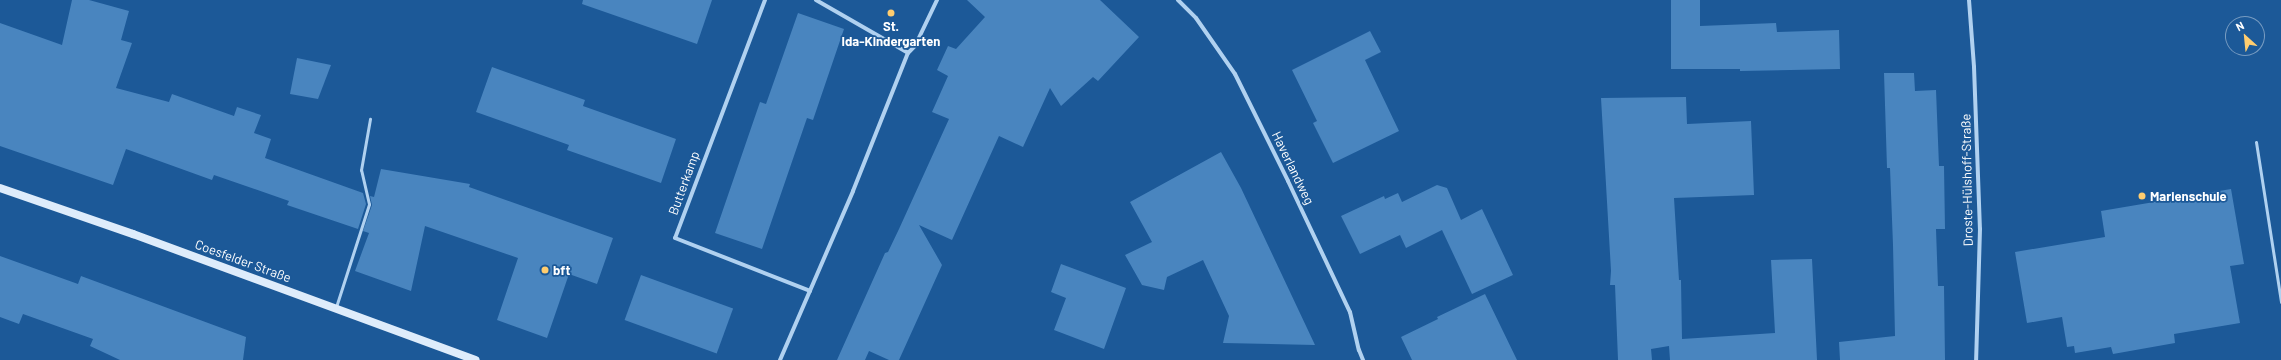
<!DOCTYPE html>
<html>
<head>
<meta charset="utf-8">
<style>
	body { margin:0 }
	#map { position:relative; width:2281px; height:360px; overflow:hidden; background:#1c5998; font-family:Barlow,sans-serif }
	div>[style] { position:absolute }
	.building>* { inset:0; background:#4985bf; transform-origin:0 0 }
	.lane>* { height:3px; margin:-1.5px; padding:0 1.5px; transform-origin:1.5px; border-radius:1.5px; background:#b0d1f0 }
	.street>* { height:4px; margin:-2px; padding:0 2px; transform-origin:2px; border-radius:2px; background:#b0d1f0 }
	.secondary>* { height:8px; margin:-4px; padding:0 4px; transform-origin:4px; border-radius:4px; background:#deecfb }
	.dots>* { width:11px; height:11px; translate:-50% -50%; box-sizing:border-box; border:2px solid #1c5998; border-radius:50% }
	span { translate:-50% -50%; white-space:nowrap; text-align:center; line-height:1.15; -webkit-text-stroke:3.5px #1c5998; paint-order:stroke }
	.poi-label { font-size:13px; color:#fff; font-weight:700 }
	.left { translate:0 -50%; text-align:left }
	.street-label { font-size:13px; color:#fff }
	.north { position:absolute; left:2225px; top:16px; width:40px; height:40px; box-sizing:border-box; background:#1c5998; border:1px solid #779bc1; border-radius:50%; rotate:333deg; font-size:11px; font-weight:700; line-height:16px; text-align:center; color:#fff }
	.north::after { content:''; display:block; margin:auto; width:14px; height:18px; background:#ffcd6f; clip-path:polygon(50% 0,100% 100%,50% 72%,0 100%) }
</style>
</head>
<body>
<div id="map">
	<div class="building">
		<div style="clip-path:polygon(72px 0,89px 0,129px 11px,121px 40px,132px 43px,116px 88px,169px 102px,172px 94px,234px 116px,237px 107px,261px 115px,254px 133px,271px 139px,265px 158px,363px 193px,366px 204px,358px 229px,287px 205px,289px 201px,214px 175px,212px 180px,126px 149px,113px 185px,0 146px,0 23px,62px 45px)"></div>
		<div style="clip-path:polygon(583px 0,712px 0,697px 44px,582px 4px)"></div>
		<div style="clip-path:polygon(967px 0,1100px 0,1139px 37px,1098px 81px,1093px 77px,1061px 106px,1050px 88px,1023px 147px,999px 136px,952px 240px,919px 225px,942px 265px,899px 360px,889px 360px,869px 351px,865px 360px,837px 360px,885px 253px,888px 252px,899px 229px,949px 119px,932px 112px,948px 76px,937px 70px,948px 46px,956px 49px,985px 17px)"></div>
		<div style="clip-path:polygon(1671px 0,1700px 0,1700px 26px,1776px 23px,1777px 32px,1839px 30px,1840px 69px,1740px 71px,1740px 69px,1671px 69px)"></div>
		<div style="clip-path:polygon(798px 13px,844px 29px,813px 120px,807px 118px,762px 249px,715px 233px,760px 102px,766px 104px)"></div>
		<div style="clip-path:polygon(1370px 31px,1381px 52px,1365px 60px,1399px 131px,1333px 163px,1313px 123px,1317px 121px,1292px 70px)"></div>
		<div style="clip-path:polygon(297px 58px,331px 65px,318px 99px,290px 94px)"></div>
		<div style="clip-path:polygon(492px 67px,585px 100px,583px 106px,676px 139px,661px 183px,567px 150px,569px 145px,476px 112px)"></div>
		<div style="clip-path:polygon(1884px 73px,1914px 73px,1915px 91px,1936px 90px,1939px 166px,1944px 166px,1945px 229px,1936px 229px,1938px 286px,1944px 286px,1945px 360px,1840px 360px,1839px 342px,1895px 336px,1893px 245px,1890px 168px,1887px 168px)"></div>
		<div style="clip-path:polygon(1686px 97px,1687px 124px,1751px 121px,1754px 195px,1674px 198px,1679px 280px,1681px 280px,1682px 339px,1775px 333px,1771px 260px,1812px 259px,1817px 360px,1670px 360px,1669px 346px,1651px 349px,1652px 360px,1618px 360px,1615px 285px,1610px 285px,1611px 271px,1601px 98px)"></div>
		<div style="clip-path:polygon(1221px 152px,1241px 188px,1315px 345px,1223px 343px,1229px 316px,1203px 260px,1167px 277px,1164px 290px,1142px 285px,1125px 255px,1152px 242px,1130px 202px)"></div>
		<div style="clip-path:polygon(381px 169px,470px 184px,469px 187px,613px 238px,597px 284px,569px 274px,547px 338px,497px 320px,518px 258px,425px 226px,411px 291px,355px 271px,369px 233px,363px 231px,372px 205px,370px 196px,374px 197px)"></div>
		<div style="clip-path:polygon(1437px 185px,1447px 188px,1461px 220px,1482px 209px,1513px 275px,1472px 294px,1442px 230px,1406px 248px,1400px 235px,1360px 254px,1341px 216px,1384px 196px,1385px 199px,1398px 193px,1402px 202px)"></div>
		<div style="clip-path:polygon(2231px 189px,2244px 264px,2230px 266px,2240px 323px,2174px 334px,2175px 343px,2113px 354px,2111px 347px,2075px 353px,2074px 346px,2067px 347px,2062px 317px,2027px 323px,2015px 252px,2105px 237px,2101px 211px)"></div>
		<div style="clip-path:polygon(0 256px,78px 284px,81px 276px,246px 337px,243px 360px,120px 360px,90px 346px,93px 339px,23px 314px,19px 324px,0 317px)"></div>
		<div style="clip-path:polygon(1061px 264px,1126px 288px,1104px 349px,1054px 330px,1066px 298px,1051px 292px)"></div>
		<div style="left:641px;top:275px;width:98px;height:48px;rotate:20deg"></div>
		<div style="clip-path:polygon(1485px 294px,1517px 360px,1412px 360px,1401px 337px,1438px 319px,1437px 317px)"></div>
	</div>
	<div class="lane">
		<div style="left:2256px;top:142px;width:162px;rotate:81.1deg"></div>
		<div style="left:336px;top:307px;width:108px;rotate:-72.2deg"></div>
		<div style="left:369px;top:204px;width:35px;rotate:-103deg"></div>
		<div style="left:361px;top:170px;width:52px;rotate:-80deg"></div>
	</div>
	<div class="street">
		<div style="left:765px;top:0;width:254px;rotate:110.7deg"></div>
		<div style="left:675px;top:238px;width:145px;rotate:21.4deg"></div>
		<div style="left:816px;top:0;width:106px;rotate:29.9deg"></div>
		<div style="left:1178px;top:0;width:25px;rotate:45deg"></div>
		<div style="left:1196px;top:18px;width:68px;rotate:55.1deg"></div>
		<div style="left:1235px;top:74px;width:119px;rotate:63.6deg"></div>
		<div style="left:1288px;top:181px;width:145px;rotate:64.7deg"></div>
		<div style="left:1350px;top:312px;width:39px;rotate:77deg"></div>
		<div style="left:1359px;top:350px;width:11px;rotate:68deg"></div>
		<div style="left:1969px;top:0;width:67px;rotate:85.7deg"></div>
		<div style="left:1974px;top:67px;width:162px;rotate:87.9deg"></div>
		<div style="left:1980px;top:229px;width:131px;rotate:91.7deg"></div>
		<div style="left:780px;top:360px;width:184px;rotate:-66.6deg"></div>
		<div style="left:853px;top:191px;width:149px;rotate:-68.3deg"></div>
		<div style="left:908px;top:53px;width:10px;rotate:-45deg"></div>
		<div style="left:915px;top:46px;width:51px;rotate:-64.4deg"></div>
	</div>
	<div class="secondary">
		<div style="left:0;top:188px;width:141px;rotate:19.1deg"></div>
		<div style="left:133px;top:234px;width:365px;rotate:20.2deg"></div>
	</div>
	<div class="dots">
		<div style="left:891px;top:13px;background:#ffcd6f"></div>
		<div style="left:2142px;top:196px;background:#ffcd6f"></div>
		<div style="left:545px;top:270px;background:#ffcd6f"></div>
	</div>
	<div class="poi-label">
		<span style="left:891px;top:34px">St.<br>Ida-Kindergarten</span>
		<span class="left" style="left:2150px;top:196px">Marienschule</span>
		<span class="left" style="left:553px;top:270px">bft</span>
	</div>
	<div class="street-label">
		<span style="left:1293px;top:168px;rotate:64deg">Haverlandweg</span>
		<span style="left:1967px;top:180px;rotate:-91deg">Droste-Hülshoff-Straße</span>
		<span style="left:684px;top:183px;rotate:-70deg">Butterkamp</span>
		<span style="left:243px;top:261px;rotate:20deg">Coesfelder Straße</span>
	</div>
	<div class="north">N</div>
</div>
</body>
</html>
